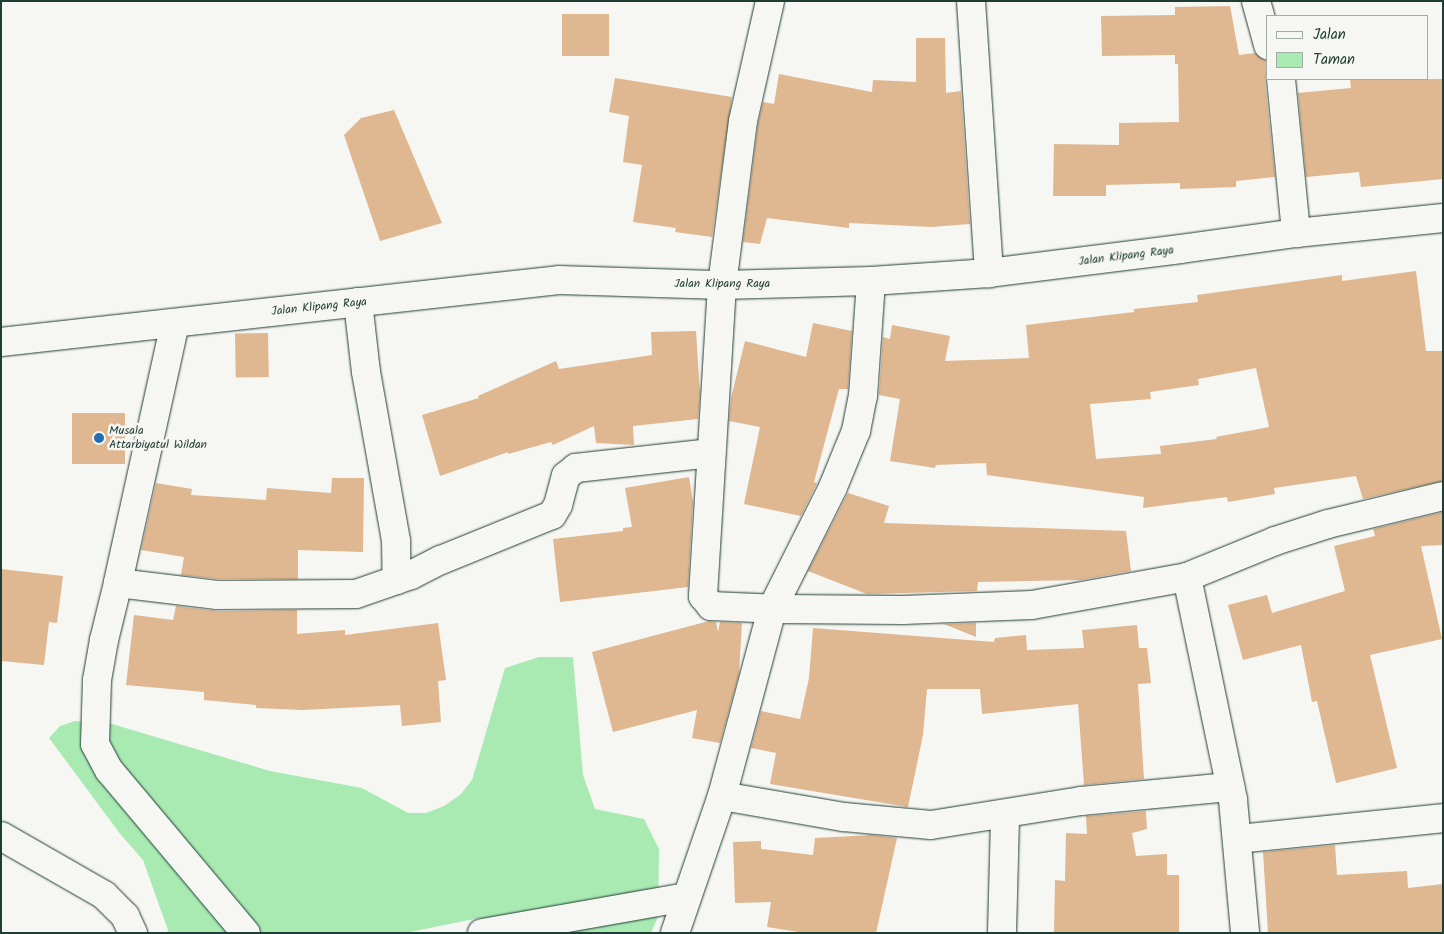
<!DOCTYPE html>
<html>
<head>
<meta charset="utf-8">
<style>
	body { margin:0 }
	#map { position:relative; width:1444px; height:934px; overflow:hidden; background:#f6f6f2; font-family:Kalam,sans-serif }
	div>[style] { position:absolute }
	.green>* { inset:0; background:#a9eab3 }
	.building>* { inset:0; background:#dfb790; transform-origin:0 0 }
	.roads { filter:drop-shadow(0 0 1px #1f3d34) drop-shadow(0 0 1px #1f3d34) }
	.street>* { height:28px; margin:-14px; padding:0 14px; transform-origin:14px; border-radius:14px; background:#f6f6f2 }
	.secondary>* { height:28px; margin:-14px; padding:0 14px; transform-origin:14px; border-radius:14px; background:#f6f6f2 }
	.dots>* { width:14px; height:14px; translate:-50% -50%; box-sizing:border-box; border:2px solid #f6f6f2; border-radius:50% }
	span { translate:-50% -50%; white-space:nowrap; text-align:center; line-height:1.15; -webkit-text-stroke:5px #f6f6f2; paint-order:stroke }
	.street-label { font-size:12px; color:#1f3d34 }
	.poi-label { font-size:12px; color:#1f3d34 }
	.left { translate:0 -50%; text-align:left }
	.frame { position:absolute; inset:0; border:2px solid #1f3d34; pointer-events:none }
	.legend { position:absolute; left:1266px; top:15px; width:162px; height:65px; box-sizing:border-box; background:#f6f6f2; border:1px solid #a0aca6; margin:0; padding:6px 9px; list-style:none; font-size:15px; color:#1f3d34 }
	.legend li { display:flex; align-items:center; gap:10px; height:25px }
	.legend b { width:25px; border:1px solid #a0aca6 }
</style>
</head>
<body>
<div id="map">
	<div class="green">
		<div style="clip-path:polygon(539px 657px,573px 657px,583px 775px,595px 809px,644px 819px,659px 849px,658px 917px,651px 933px,491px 933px,479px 918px,405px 933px,169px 933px,143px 860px,121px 835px,49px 738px,60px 726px,75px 721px,112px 724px,270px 771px,362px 788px,408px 813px,426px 813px,444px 806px,460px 795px,472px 780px,505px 668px)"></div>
	</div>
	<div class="building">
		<div style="clip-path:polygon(1230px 6px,1239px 55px,1255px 53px,1264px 60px,1268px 60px,1265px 81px,1275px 177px,1236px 181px,1236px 187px,1180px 189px,1180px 183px,1106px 185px,1106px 196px,1053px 196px,1054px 144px,1119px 145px,1119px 123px,1179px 122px,1178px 64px,1175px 64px,1175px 55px,1102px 56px,1101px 16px,1175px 15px,1175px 7px)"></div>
		<div style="left:562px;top:14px;width:47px;height:42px"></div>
		<div style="clip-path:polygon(916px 38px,945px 38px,946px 93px,961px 91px,970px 224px,931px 227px,849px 223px,849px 228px,767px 218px,760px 244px,743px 242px,758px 124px,763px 102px,774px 104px,779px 74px,872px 92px,873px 80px,916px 82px)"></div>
		<div style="clip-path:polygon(615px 78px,732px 97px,712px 237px,675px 232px,676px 228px,633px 222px,642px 165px,623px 162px,629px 116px,609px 112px)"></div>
		<div style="clip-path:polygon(1350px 79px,1443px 79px,1443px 179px,1361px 187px,1359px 172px,1306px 177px,1298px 93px,1351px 88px)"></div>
		<div style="clip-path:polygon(394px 110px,442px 223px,380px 241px,344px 135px,361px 118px)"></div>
		<div style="clip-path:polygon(evenodd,1416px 271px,1426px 351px,1443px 351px,1443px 481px,1363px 499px,1356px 476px,1274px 488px,1275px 494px,1228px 502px,1227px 497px,1143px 508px,1144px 497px,987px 475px,986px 463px,936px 465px,935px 468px,890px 461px,900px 399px,879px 395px,883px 337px,890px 339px,892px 325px,950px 336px,945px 361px,1029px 358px,1026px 325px,1134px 312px,1134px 309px,1198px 302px,1197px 295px,1342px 275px,1342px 281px,1416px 271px,1256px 368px,1269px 427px,1216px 437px,1217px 439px,1160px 446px,1161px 454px,1096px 459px,1090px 404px,1151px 399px,1150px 392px,1199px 385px,1198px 379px,1256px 368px)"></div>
		<div style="clip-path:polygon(813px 323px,852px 331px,848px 389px,839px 389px,814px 482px,817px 483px,801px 516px,744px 504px,760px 427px,729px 421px,731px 398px,745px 341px,806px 357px)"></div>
		<div style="clip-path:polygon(696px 331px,700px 394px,698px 419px,633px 426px,634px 445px,596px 443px,594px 426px,553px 445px,551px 442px,508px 454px,508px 452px,440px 476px,422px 415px,479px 398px,478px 396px,556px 361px,559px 369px,652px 355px,651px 332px)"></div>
		<div style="left:268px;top:333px;width:44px;height:33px;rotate:89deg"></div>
		<div style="left:72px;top:413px;width:53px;height:51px"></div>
		<div style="clip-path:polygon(689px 477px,693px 501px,688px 587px,560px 602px,553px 539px,623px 531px,623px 528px,632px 527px,625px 488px)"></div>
		<div style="clip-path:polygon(332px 478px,364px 478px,363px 552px,298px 550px,298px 579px,218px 579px,181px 575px,184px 557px,141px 550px,156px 483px,192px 489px,191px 495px,266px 500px,267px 488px,331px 493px)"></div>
		<div style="clip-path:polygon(848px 493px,889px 506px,884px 523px,1126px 531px,1131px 571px,1081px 580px,978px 582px,977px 591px,867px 594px,808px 571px)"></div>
		<div style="clip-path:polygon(1443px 512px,1443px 545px,1421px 546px,1442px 639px,1370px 655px,1397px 768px,1336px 783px,1317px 701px,1312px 702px,1301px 645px,1243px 660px,1228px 605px,1267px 595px,1272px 613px,1345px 591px,1334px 546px,1375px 536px,1373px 529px)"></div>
		<div style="clip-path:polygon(1px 569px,63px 576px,57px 623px,49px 622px,44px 665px,1px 661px)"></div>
		<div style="clip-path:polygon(176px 606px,217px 611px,297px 610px,297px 634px,345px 630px,345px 635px,438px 623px,446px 680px,438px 681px,441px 722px,402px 726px,400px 705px,303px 710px,256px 708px,256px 705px,204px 700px,204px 692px,126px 685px,134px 615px,173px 620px)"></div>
		<div style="clip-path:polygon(709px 621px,716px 622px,718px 632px,720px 622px,742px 623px,739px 674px,720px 743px,692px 738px,697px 710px,613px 732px,592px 652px)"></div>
		<div style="clip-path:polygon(976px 623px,976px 637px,944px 624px)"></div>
		<div style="clip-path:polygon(1137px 625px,1139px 648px,1147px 648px,1151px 683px,1138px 684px,1144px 779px,1084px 785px,1078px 704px,982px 714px,980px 689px,927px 689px,923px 735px,908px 807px,770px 784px,776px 753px,751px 748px,761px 711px,800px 719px,809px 678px,813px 628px,994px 642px,995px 638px,1026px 635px,1027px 650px,1084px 648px,1082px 630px)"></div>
		<div style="clip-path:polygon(1146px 811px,1147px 829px,1132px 833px,1136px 856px,1167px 854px,1167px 875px,1179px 875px,1179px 933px,1054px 933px,1055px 880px,1065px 881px,1066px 833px,1087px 834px,1086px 816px)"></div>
		<div style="clip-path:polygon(872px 835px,897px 838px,876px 933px,805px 933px,767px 927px,771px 902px,735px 903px,733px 842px,761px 841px,761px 849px,813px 855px,815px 838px)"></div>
		<div style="clip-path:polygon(1335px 845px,1337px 875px,1407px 871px,1408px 888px,1443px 884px,1443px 933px,1268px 933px,1263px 852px)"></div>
	</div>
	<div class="roads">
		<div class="street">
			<div style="left:971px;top:1px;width:273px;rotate:86.2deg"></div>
			<div style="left:1256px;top:1px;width:46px;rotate:74.7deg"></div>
			<div style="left:1281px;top:79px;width:155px;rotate:84.4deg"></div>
			<div style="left:1443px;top:218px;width:148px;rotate:174.2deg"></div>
			<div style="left:1296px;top:233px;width:116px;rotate:172.1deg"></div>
			<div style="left:1181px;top:249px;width:193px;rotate:172.9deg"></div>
			<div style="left:989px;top:273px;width:118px;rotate:176.1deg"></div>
			<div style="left:871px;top:281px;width:149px;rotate:178.5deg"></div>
			<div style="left:722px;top:285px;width:312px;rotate:93.5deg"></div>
			<div style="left:703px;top:596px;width:13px;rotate:51deg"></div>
			<div style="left:711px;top:606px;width:69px;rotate:2.5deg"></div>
			<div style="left:780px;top:609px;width:123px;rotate:0.5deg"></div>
			<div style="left:903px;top:610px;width:129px;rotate:-2.2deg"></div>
			<div style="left:1032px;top:605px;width:158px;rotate:-10.2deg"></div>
			<div style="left:1187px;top:577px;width:95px;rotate:-22.2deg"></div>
			<div style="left:1275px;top:541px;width:56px;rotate:-17.8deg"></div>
			<div style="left:1328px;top:524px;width:118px;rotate:-13.7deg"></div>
			<div style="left:358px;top:302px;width:70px;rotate:83.5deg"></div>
			<div style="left:366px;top:372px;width:172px;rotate:79.9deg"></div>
			<div style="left:396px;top:541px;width:39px;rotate:89deg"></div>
			<div style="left:175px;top:323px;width:266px;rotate:102.4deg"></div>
			<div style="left:118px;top:583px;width:100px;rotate:6.9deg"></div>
			<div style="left:217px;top:595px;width:139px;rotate:-0.4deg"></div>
			<div style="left:356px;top:594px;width:58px;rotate:-19.1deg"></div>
			<div style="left:411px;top:575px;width:34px;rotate:-27deg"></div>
			<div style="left:441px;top:560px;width:120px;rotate:-22.1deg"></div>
			<div style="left:552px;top:515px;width:12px;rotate:-59deg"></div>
			<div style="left:558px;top:505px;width:30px;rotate:-75deg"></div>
			<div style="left:566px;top:476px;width:13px;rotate:-39deg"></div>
			<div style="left:576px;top:468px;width:136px;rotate:-6.3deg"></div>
			<div style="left:1187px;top:577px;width:228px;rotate:78.3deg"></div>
			<div style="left:1233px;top:800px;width:134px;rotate:84.8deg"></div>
			<div style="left:118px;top:583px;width:59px;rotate:103.8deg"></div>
			<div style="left:104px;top:640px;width:41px;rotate:99.9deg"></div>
			<div style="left:97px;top:680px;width:64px;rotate:91.8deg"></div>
			<div style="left:95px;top:744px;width:30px;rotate:62deg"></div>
			<div style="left:109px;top:770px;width:213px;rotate:50deg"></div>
			<div style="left:722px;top:796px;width:124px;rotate:9.8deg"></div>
			<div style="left:844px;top:817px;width:87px;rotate:5.3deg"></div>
			<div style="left:931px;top:825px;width:152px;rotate:-9.1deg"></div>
			<div style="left:1081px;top:801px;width:150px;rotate:-5.4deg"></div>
			<div style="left:1px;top:836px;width:119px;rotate:29.8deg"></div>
			<div style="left:104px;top:895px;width:30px;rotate:45deg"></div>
			<div style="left:125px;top:916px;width:19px;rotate:65deg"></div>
			<div style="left:1238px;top:839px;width:206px;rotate:-5.8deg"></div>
			<div style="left:482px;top:933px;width:208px;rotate:-10deg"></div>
			<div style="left:675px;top:933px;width:145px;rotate:-71.1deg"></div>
			<div style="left:722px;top:796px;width:194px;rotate:-75deg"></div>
			<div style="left:772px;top:609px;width:136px;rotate:-63.4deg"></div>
			<div style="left:833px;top:487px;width:61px;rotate:-67.7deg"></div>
			<div style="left:856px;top:431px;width:36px;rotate:-79deg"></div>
			<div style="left:863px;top:396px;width:115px;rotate:-86deg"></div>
			<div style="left:1002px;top:933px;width:118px;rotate:-88.5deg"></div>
		</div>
		<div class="secondary">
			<div style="left:1px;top:342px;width:561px;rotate:-6.34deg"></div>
			<div style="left:559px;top:280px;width:163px;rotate:1.8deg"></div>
			<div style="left:722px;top:285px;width:165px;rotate:-82.7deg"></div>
			<div style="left:743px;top:121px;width:123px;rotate:-77.3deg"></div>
		</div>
	</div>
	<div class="dots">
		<div style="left:99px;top:438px;background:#1f6fb2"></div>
	</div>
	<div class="street-label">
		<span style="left:1126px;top:256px;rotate:-7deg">Jalan Klipang Raya</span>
		<span style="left:722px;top:284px">Jalan Klipang Raya</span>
		<span style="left:319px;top:307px;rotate:-6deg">Jalan Klipang Raya</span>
	</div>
	<div class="poi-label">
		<span class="left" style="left:109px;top:438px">Musala<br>Attarbiyatul Wildan</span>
	</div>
	<div class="frame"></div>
	<ul class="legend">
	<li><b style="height:6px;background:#f6f6f2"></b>Jalan</li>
	<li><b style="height:14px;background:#a9eab3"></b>Taman</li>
	</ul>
</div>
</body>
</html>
